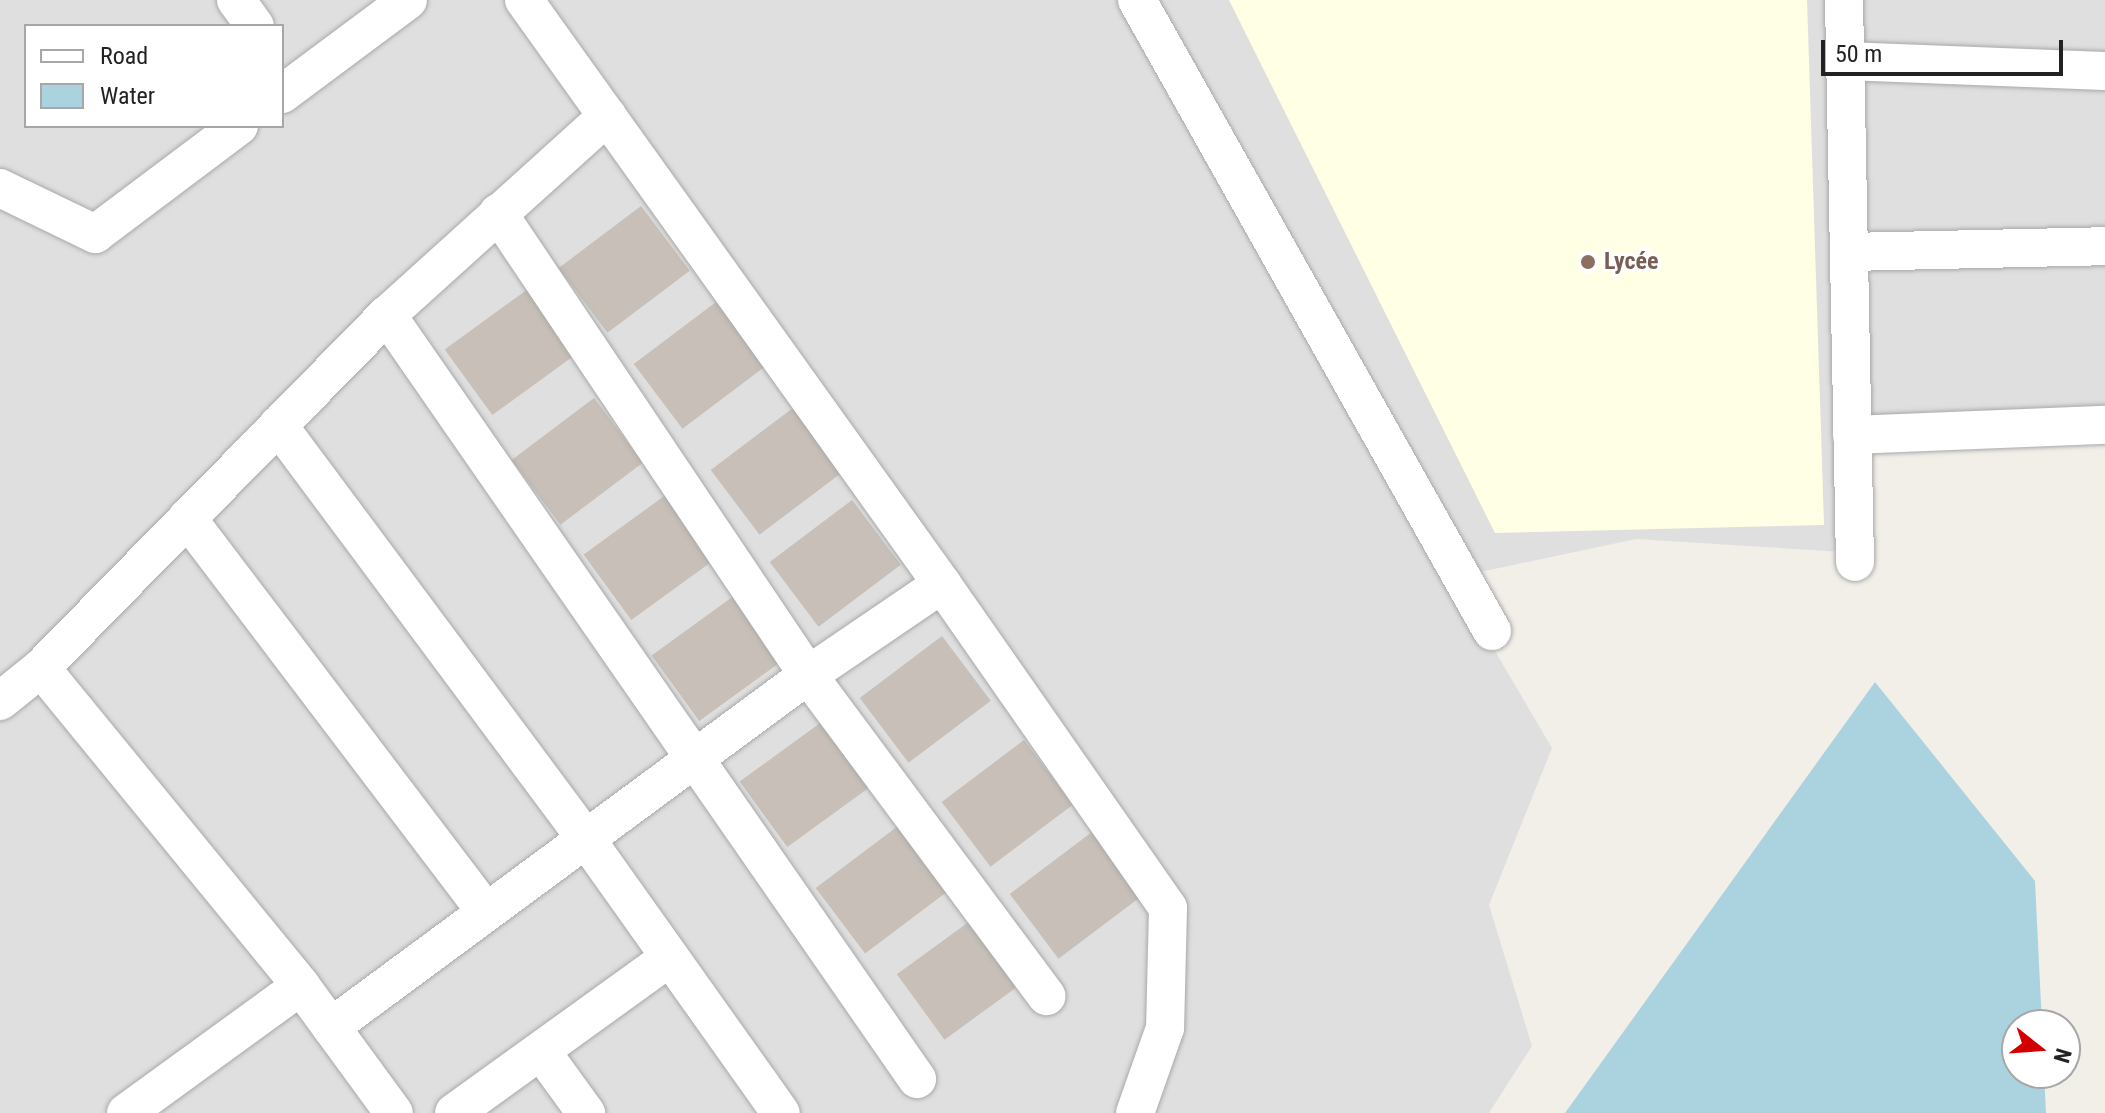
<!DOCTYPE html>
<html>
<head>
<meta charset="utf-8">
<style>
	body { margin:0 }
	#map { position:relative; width:2105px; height:1113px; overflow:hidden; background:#f2efe9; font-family:"Roboto Condensed",sans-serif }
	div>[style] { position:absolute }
	.residential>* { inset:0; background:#e0dfdf }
	.education>* { inset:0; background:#ffffe5 }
	.water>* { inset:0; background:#aad3df }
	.building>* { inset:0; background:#c7bfb8; transform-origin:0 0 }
	.roads { filter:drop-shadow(0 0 2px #a9a9a9) drop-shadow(0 0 2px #a9a9a9) }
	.minor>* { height:38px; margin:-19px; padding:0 19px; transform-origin:19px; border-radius:19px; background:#fff }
	.dots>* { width:22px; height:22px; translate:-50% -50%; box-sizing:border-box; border:4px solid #fff; border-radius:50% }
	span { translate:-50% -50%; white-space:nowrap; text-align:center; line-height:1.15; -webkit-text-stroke:6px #fff; paint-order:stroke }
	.education-label { font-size:24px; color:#785e54; font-weight:700 }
	.left { translate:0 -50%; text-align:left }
	.legend { position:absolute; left:24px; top:24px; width:260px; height:104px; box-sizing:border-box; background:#fff; border:2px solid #a7a7a7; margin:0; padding:10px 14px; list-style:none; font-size:24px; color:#222 }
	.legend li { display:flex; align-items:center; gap:16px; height:40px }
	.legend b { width:40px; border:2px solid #a7a7a7 }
	.north { position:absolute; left:2001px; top:1009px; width:80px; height:80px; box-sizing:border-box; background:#fff; border:2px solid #a7a7a7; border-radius:50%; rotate:107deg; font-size:22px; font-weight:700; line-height:32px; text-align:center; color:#222 }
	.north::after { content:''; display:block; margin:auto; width:28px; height:36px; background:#d40000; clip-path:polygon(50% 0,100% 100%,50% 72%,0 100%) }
	.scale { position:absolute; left:1821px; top:40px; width:242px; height:36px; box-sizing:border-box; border:4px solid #222; border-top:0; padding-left:10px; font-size:24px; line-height:28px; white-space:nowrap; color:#222; -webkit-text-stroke:6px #fff; paint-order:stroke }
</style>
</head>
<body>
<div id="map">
	<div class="residential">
		<div style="clip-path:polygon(evenodd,0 0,2105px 0,2105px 420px,1840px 429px,1843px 552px,1636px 539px,1452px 578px,1552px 748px,1489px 905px,1532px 1046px,1489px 1113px,0 1113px,0 0,26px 26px,282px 26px,282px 126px,26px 126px,26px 26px)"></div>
	</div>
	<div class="education">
		<div style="clip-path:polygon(1229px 0,1807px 0,1824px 525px,1495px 533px)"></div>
	</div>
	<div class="water">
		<div style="clip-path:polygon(1875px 682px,2035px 881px,2042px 1025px,2017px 1025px,2017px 1073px,2044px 1073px,2046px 1113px,1565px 1113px)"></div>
	</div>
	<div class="building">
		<div style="left:641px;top:206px;width:81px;height:103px;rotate:53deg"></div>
		<div style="left:528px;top:289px;width:81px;height:103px;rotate:54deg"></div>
		<div style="left:716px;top:302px;width:81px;height:103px;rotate:53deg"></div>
		<div style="left:594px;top:398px;width:81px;height:103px;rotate:53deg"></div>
		<div style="left:793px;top:408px;width:81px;height:103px;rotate:53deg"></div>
		<div style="left:667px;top:494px;width:81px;height:103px;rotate:54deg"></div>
		<div style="left:852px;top:500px;width:81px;height:103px;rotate:53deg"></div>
		<div style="left:735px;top:595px;width:81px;height:103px;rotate:54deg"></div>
		<div style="left:942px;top:636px;width:81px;height:103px;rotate:53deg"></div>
		<div style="left:823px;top:721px;width:81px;height:103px;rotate:54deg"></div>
		<div style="left:1024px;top:740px;width:81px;height:103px;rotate:53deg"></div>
		<div style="left:898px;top:826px;width:82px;height:103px;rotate:53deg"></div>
		<div style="left:1092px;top:832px;width:81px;height:103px;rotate:53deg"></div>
		<div style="left:981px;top:913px;width:81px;height:104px;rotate:54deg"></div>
	</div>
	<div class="roads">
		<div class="minor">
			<div style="left:236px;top:0;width:32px;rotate:54deg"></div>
			<div style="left:524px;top:0;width:718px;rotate:54.41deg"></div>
			<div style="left:942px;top:584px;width:395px;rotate:55.1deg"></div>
			<div style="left:1168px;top:908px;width:120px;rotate:91.4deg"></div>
			<div style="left:1165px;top:1028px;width:90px;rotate:109.4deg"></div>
			<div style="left:1137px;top:0;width:724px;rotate:60.64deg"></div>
			<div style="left:1844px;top:0;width:562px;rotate:88.88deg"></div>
			<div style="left:1845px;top:61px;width:260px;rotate:2.2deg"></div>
			<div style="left:282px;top:94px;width:157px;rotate:-36.7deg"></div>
			<div style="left:0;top:188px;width:106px;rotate:25.8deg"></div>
			<div style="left:95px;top:234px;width:180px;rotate:-36.9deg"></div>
			<div style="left:498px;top:213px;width:556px;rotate:56.14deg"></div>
			<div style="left:808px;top:675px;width:400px;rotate:53.4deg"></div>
			<div style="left:1849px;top:252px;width:256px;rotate:-1.3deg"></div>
			<div style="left:387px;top:315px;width:930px;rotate:55.25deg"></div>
			<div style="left:278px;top:425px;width:516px;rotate:53.35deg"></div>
			<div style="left:586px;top:839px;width:336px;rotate:54.6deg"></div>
			<div style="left:1852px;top:435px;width:253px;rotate:-2.3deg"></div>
			<div style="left:187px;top:518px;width:495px;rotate:52.8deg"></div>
			<div style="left:41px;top:668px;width:411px;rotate:50.7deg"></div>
			<div style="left:301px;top:986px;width:157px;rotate:53.8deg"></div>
			<div style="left:0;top:701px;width:53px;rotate:-38.8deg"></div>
			<div style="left:41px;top:668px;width:494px;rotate:-45.6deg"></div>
			<div style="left:387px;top:315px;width:297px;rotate:-42.1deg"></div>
			<div style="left:331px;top:1027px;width:593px;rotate:-36.43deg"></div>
			<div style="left:808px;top:675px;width:162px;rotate:-34.2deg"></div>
			<div style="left:541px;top:1051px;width:77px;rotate:54deg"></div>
			<div style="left:126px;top:1113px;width:216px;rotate:-36deg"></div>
			<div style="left:454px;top:1113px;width:266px;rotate:-35.8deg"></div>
		</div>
	</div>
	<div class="dots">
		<div style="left:1588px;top:262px;background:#8d6e63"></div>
	</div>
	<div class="education-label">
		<span class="left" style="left:1604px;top:262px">Lycée</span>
	</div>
	<ul class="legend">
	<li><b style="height:10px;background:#fff"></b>Road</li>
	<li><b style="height:22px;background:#aad3df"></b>Water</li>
	</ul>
	<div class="north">N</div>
	<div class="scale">50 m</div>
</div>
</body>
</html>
